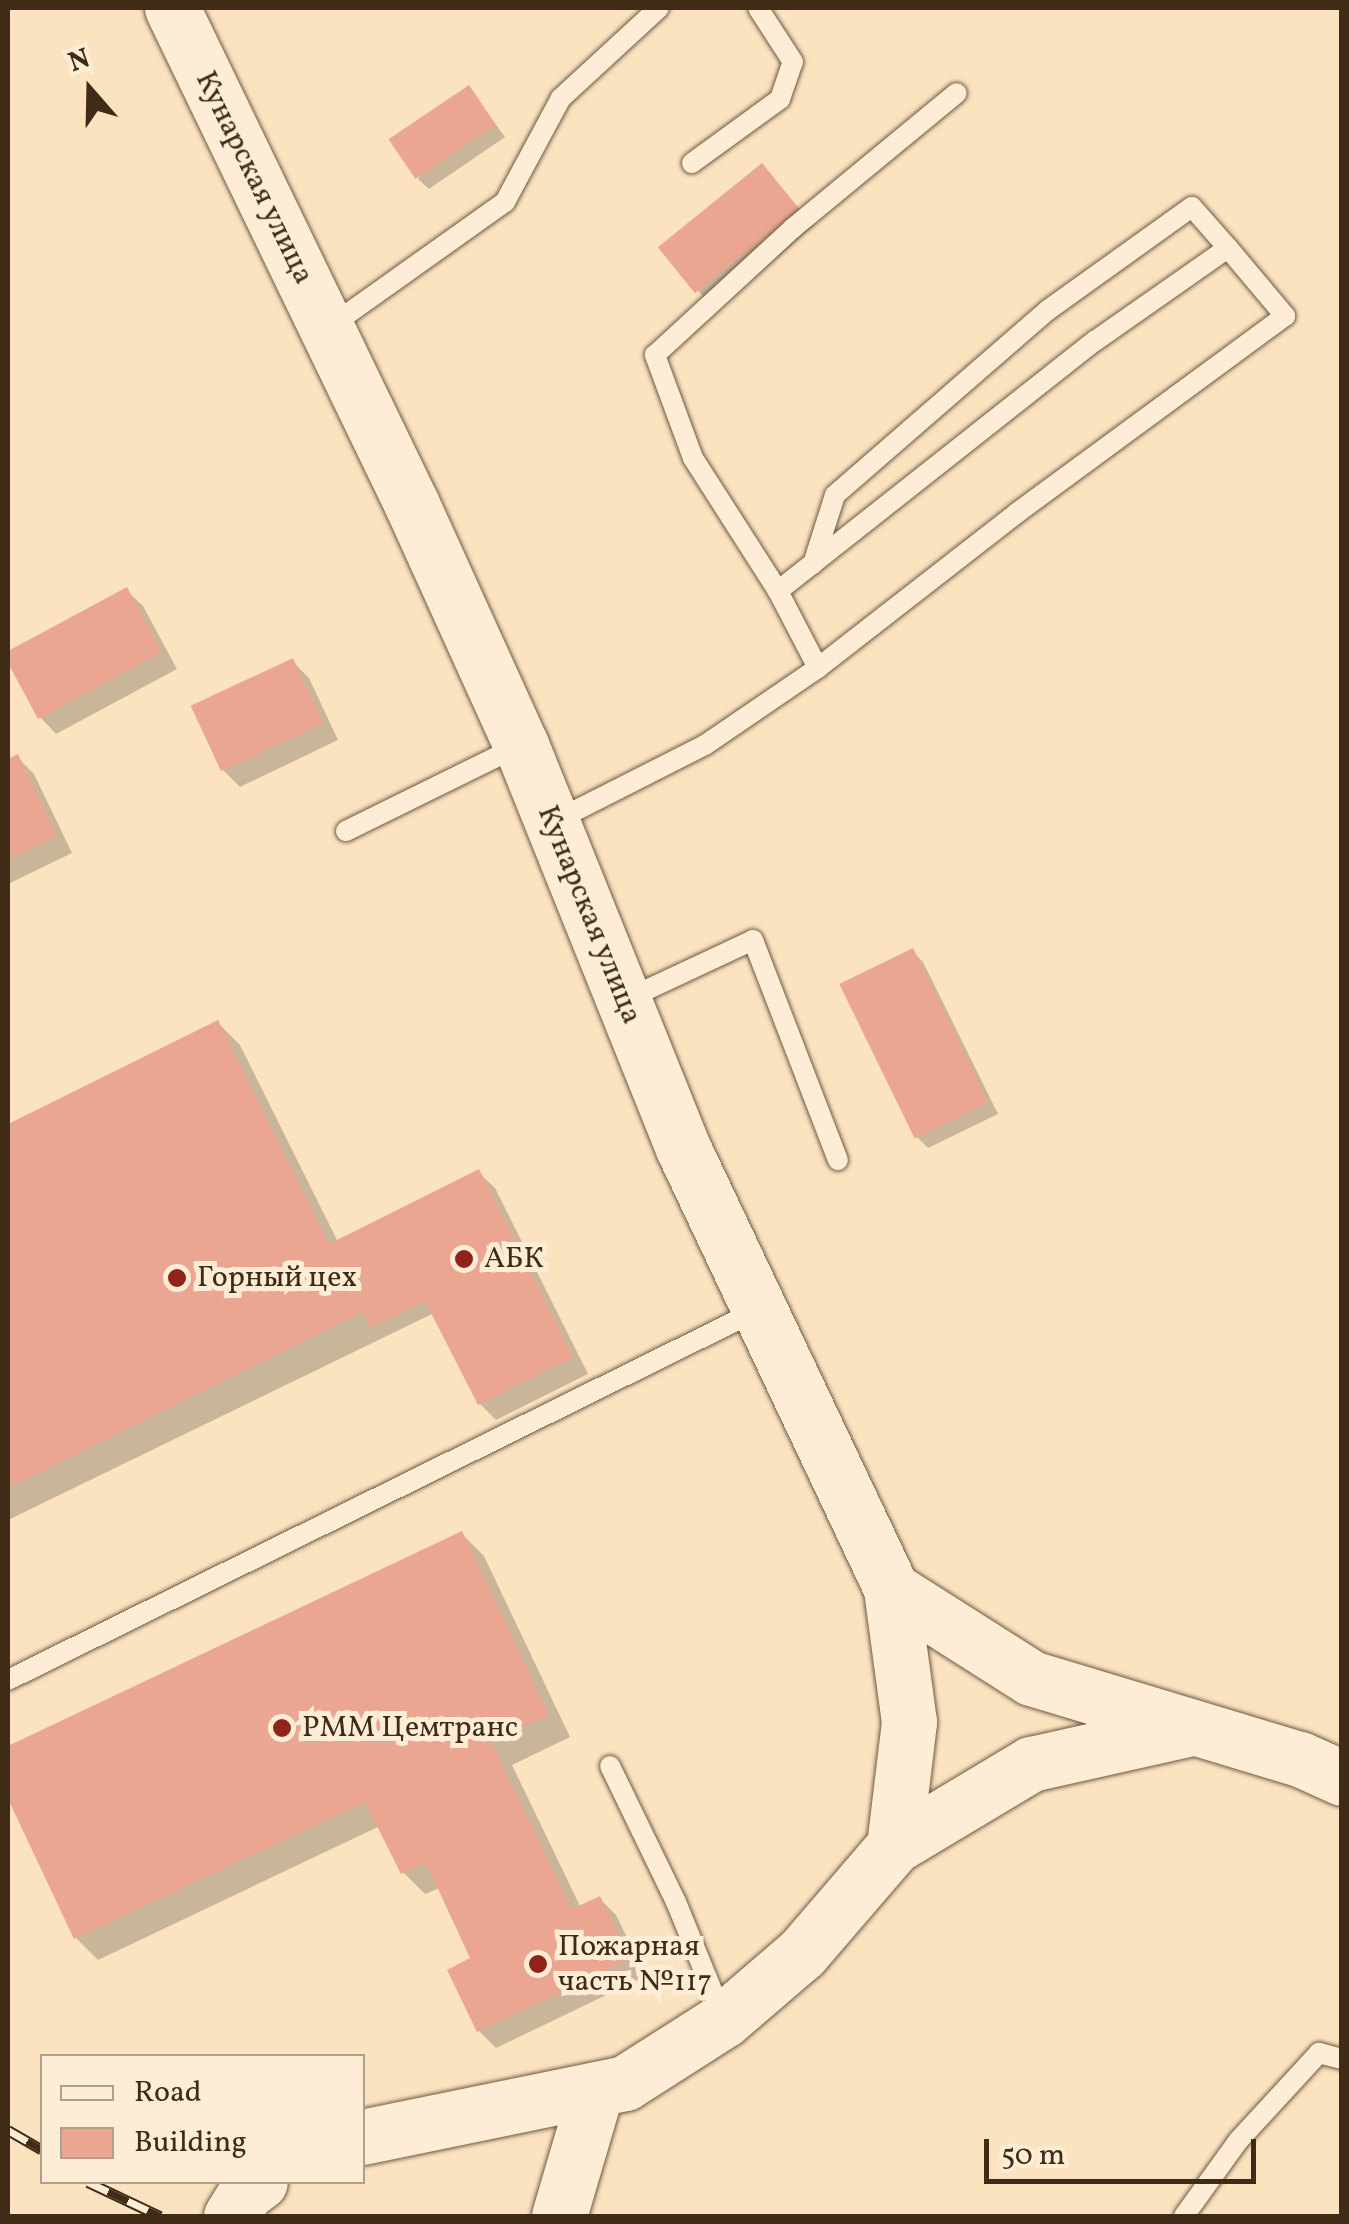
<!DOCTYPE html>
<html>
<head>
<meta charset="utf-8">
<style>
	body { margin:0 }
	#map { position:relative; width:1349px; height:2224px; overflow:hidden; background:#fce3c0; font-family:Vollkorn,serif }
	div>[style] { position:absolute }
	.shadow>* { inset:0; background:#0003; transform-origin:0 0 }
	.building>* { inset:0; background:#eba692; transform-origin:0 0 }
	.roads { filter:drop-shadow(0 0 2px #6e5940) drop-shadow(0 0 2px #6e5940) }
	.service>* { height:20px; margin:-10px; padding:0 10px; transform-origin:10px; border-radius:10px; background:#fdedd6 }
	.secondary>* { height:55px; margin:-27.5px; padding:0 27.5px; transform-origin:27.5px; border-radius:27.5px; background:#fdedd6 }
	.rail>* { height:11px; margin-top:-5.5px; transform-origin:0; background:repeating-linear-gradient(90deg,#fdedd6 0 22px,#3f2b16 0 44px); box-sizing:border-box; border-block:2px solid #3f2b16 }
	.dots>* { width:28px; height:28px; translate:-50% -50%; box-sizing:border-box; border:5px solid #fdedd6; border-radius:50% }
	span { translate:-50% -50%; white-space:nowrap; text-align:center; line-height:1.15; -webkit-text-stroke:10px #fdedd6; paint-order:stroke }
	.street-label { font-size:30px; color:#3f2b16 }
	.poi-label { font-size:30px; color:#3f2b16 }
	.left { translate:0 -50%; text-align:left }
	.frame { position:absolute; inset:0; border:10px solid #3f2b16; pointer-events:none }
	.legend { position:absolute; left:40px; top:2054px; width:325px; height:130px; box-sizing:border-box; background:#fdedd6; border:2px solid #b19f89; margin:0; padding:12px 18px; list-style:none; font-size:30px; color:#3f2b16 }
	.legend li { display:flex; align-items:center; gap:20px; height:50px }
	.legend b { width:50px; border:2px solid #b19f89 }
	.north { position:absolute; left:40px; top:40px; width:100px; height:100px; -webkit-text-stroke:8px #fdedd6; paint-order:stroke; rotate:340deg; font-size:28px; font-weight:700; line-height:40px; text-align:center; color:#3f2b16 }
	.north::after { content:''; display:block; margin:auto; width:35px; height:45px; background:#3f2b16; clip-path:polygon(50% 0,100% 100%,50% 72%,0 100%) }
	.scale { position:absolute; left:984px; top:2139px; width:272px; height:45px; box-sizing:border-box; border:5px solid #3f2b16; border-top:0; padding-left:12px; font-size:30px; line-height:35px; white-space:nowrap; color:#3f2b16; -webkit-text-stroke:8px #fdedd6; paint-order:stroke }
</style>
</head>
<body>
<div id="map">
	<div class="shadow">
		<div style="clip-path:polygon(469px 88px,505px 137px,429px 189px,418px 179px)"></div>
		<div style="left:762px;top:166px;width:79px;height:130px;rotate:49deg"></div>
		<div style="clip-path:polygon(126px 590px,143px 606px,177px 669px,56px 734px,40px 717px,8px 653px)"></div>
		<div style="clip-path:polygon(292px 661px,309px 678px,338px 740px,240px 787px,223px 770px)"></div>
		<div style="clip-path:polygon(17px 757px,34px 774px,72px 853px,8px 884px,8px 762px)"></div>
		<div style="clip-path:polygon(912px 951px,923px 962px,998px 1114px,928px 1148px,917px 1137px)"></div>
		<div style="clip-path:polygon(218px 1023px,240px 1045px,338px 1242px,478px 1172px,495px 1188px,588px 1374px,496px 1420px,480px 1404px,434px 1313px,8px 1520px,8px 1127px)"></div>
		<div style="clip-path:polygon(462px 1534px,484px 1556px,570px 1737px,512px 1765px,581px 1908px,600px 1899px,616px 1915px,646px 1976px,496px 2048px,479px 2031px,450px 1971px,474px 1959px,440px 1888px,425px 1894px,403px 1872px,380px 1826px,98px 1960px,76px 1938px,8px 1793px,8px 1748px)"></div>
	</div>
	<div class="building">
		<div style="left:469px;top:85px;width:48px;height:97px;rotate:56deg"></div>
		<div style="left:762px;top:163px;width:59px;height:134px;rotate:51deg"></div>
		<div style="clip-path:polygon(127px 587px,162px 652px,38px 719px,8px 663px,8px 651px)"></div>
		<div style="left:293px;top:658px;width:72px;height:113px;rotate:65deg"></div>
		<div style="clip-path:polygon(18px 754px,57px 836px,8px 860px,8px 759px)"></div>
		<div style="left:913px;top:948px;width:172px;height:82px;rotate:64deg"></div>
		<div style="clip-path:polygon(218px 1020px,329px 1244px,479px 1169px,573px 1357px,478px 1405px,425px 1301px,371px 1328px,363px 1312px,8px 1488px,8px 1124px)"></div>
		<div style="clip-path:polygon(462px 1531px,549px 1715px,491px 1742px,572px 1909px,600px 1896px,631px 1959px,477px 2032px,447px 1970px,470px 1958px,426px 1863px,401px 1874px,365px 1802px,74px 1939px,8px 1799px,8px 1746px)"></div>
	</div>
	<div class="roads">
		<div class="service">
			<div style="left:692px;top:163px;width:109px;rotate:-36deg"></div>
			<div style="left:780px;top:99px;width:39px;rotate:-71deg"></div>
			<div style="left:793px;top:62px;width:64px;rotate:-122.9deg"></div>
			<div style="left:329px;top:327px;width:216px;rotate:-35.4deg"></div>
			<div style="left:505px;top:202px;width:118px;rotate:-61.7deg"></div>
			<div style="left:561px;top:98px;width:133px;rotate:-42.6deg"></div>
			<div style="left:813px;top:564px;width:72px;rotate:-72.3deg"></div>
			<div style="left:835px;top:495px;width:282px;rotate:-41deg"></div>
			<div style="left:1048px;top:310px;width:177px;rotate:-35.6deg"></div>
			<div style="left:1192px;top:207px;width:55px;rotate:48.7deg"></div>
			<div style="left:778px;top:591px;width:158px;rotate:-122.6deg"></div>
			<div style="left:693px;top:458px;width:110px;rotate:-110.3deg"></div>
			<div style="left:655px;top:355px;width:188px;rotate:-42.6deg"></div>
			<div style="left:793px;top:228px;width:212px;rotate:-39.5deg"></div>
			<div style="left:553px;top:822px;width:170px;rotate:-26.9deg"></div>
			<div style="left:705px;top:745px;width:137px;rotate:-34.3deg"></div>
			<div style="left:818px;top:668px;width:87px;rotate:-117.5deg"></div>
			<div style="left:778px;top:591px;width:404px;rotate:-38.3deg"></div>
			<div style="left:1095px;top:341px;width:162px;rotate:-35deg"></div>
			<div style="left:1228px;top:248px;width:89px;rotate:50deg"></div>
			<div style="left:1285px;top:316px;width:333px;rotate:143.7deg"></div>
			<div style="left:1017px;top:513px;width:252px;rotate:142.1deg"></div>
			<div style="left:346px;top:831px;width:193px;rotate:-26.2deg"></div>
			<div style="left:625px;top:1000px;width:141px;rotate:-25.1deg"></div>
			<div style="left:753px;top:940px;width:236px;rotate:68.9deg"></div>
			<div style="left:8px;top:1680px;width:834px;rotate:-26.26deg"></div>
			<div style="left:610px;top:1766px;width:151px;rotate:64.1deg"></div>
			<div style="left:676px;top:1902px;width:122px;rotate:67.8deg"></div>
			<div style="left:1184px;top:2216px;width:92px;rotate:-54.2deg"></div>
			<div style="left:1238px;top:2141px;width:120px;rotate:-47.4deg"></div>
			<div style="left:1319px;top:2053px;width:24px;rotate:15deg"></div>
		</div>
		<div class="secondary">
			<div style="left:172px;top:8px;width:552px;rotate:64.22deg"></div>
			<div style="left:412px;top:505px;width:264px;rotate:65.6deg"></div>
			<div style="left:521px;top:745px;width:434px;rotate:68.1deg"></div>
			<div style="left:683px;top:1148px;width:488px;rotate:64.7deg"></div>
			<div style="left:891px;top:1589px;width:134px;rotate:82.3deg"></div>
			<div style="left:909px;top:1722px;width:125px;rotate:96.9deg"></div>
			<div style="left:891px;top:1589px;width:166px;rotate:32.4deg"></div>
			<div style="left:1031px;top:1678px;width:281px;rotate:16.8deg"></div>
			<div style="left:1300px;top:1759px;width:46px;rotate:24.3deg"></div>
			<div style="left:362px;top:2137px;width:268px;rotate:-11.6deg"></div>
			<div style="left:625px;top:2083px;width:117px;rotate:-32.5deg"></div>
			<div style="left:724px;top:2020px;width:103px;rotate:-40.7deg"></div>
			<div style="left:802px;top:1953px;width:141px;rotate:-49.3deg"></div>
			<div style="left:894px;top:1846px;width:160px;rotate:-30.9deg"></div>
			<div style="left:1031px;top:1764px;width:165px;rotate:-12.6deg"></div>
			<div style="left:231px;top:2216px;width:28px;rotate:-58deg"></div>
			<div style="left:246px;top:2192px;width:17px;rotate:-36deg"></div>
			<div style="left:559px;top:2216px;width:131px;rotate:-73.6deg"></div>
		</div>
	</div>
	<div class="rail">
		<div style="left:8px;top:2130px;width:39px;rotate:30deg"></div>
		<div style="left:88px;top:2182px;width:80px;rotate:25.3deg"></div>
	</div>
	<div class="dots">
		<div style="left:464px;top:1259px;background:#8f2418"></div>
		<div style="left:177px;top:1278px;background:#8f2418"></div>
		<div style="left:282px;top:1728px;background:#8f2418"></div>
		<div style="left:538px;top:1964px;background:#8f2418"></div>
	</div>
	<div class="street-label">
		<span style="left:254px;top:178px;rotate:64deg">Кунарская улица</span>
		<span style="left:589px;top:915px;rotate:68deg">Кунарская улица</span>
	</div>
	<div class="poi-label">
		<span class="left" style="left:484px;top:1259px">АБК</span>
		<span class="left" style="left:197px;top:1278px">Горный цех</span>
		<span class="left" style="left:302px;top:1728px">РММ Цемтранс</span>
		<span class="left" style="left:558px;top:1964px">Пожарная<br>часть №117</span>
	</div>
	<div class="frame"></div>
	<ul class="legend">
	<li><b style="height:12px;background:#fdedd6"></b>Road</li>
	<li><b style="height:28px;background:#eba692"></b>Building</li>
	</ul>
	<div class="north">N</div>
	<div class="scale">50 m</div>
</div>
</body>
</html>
